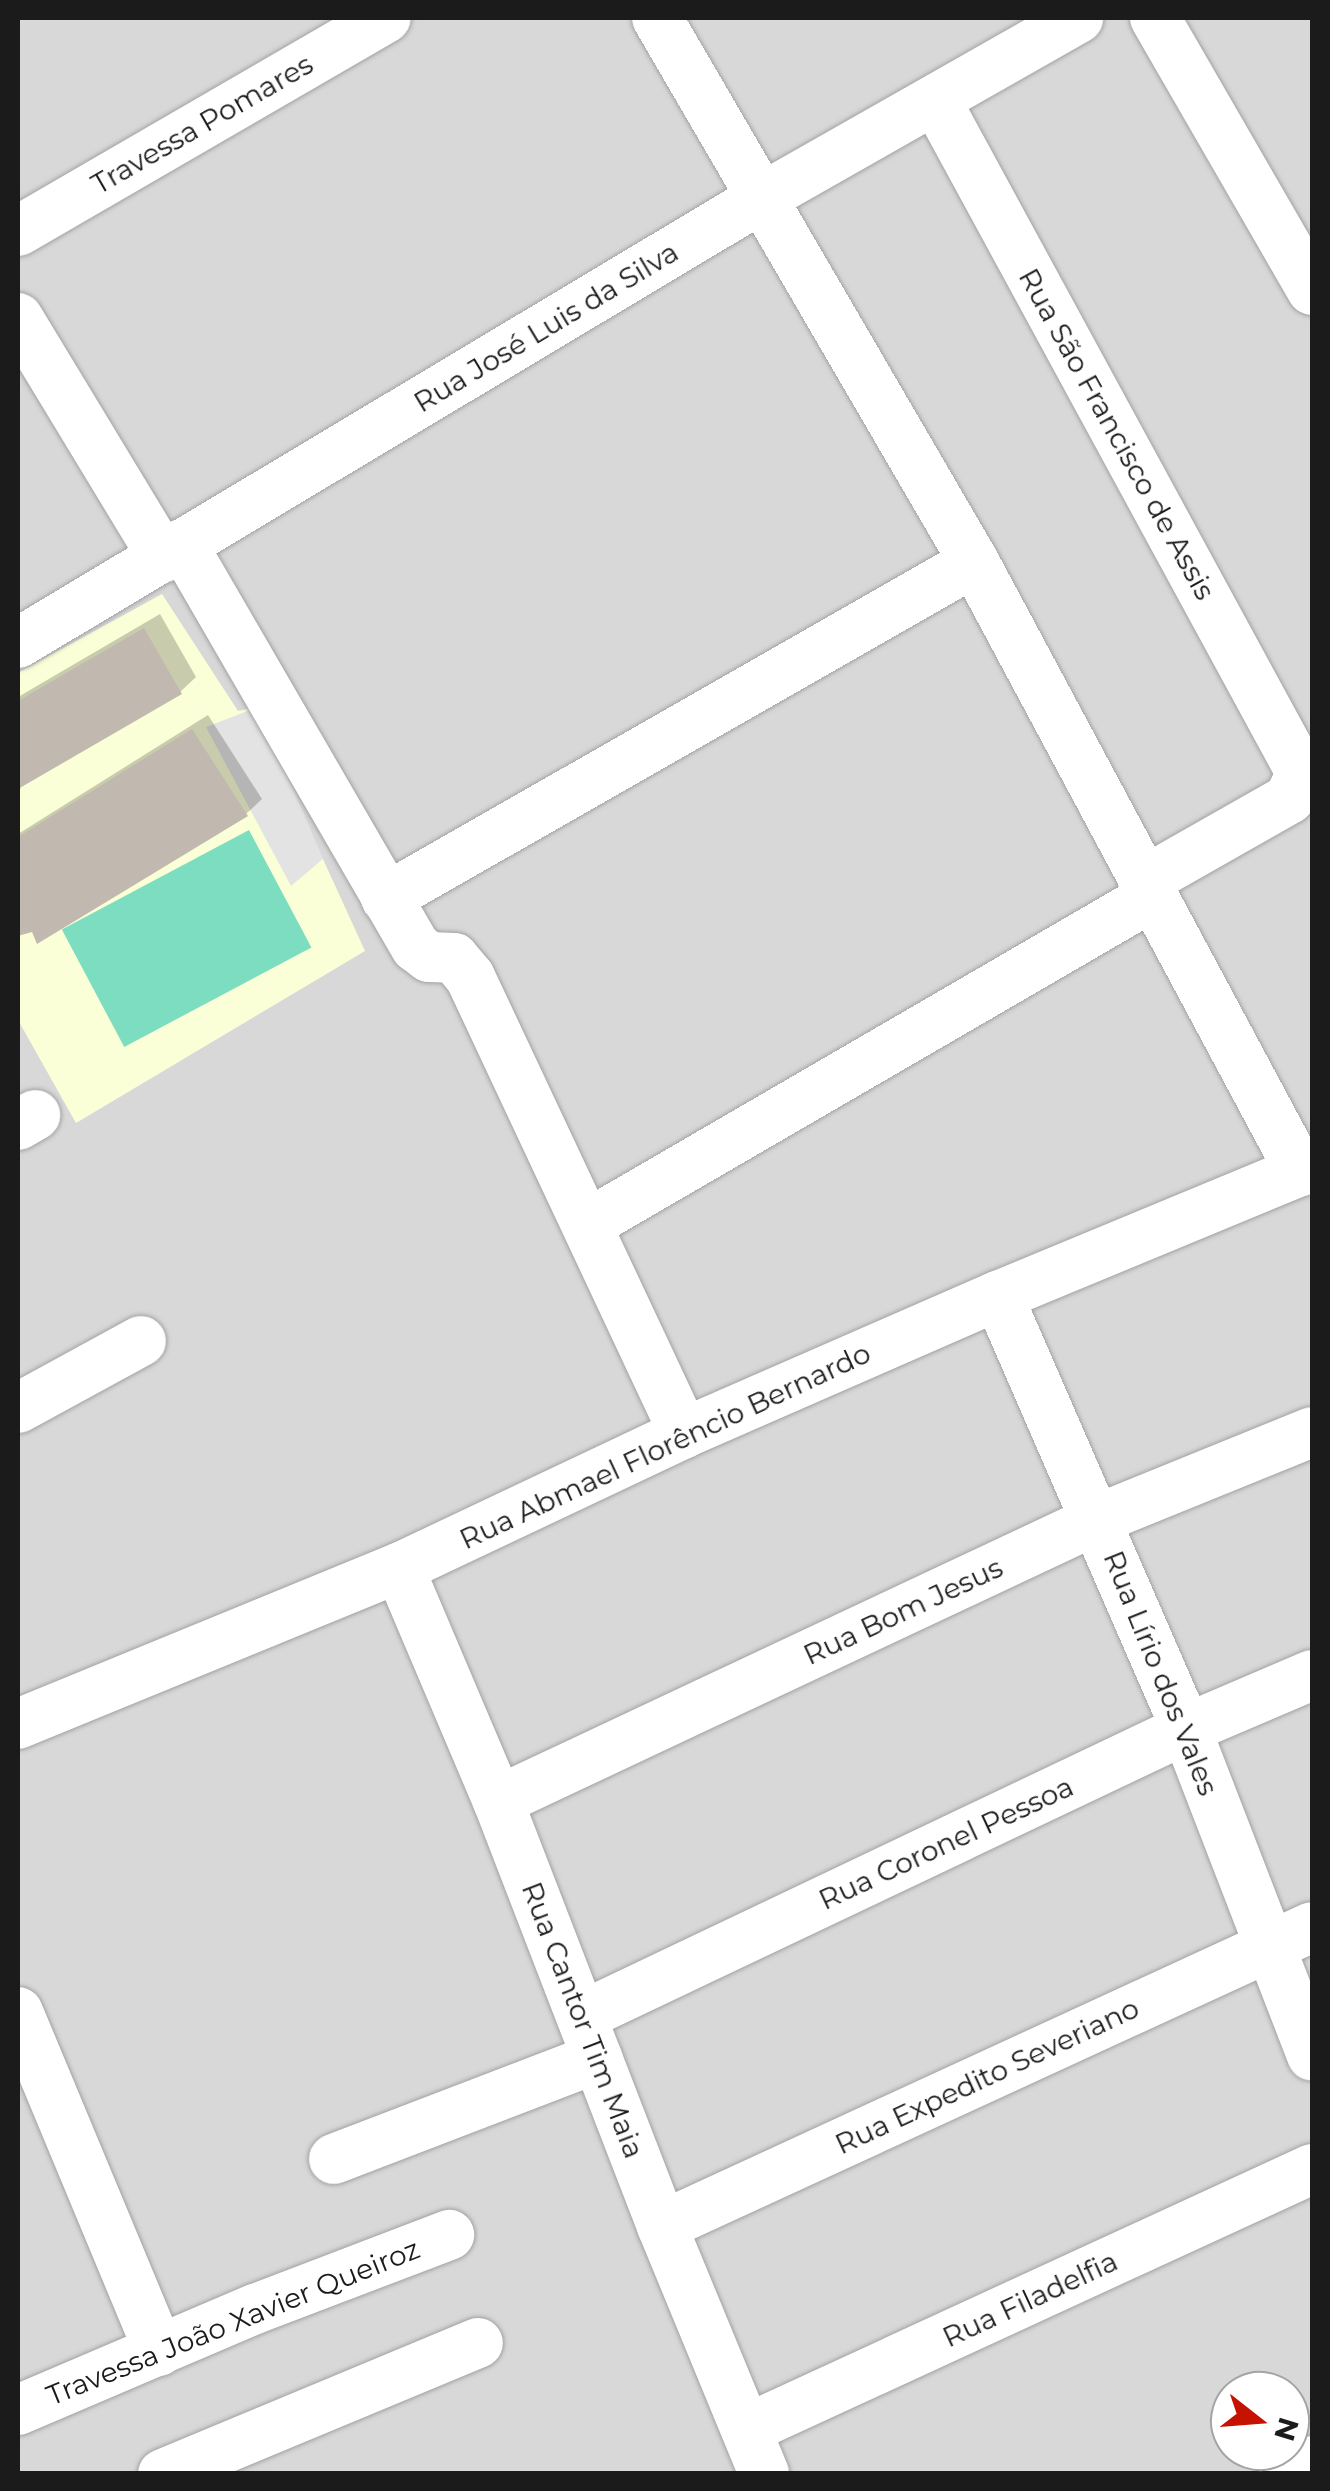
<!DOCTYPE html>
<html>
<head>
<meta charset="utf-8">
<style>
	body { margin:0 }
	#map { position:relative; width:1330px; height:2491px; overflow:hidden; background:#ede9e0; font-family:Montserrat,sans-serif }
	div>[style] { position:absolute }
	.residential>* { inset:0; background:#d9d8d8 }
	.education>* { inset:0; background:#fbffd7 }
	.pitch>* { inset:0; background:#7dddc0; transform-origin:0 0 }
	.parking>* { inset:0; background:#e3e3e3 }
	.shadow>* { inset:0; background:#0003 }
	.building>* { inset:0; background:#c1b8b0 }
	.roads { filter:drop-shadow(0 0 2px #a2a2a2) drop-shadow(0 0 2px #a2a2a2) }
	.minor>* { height:50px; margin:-25px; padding:0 25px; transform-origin:25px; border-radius:25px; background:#fff }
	span { translate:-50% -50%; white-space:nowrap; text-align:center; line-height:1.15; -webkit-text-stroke:8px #fff; paint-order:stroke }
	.street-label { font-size:28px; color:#1b1b1b }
	.frame { position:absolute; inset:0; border:20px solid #1b1b1b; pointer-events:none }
	.north { position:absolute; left:1210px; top:2371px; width:100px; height:100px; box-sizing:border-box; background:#fff; border:2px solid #a4a4a4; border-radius:50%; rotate:107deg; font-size:28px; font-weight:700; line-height:40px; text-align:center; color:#1b1b1b }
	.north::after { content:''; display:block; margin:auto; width:35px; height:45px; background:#c51201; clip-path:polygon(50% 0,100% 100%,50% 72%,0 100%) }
</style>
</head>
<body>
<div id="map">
	<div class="residential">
		<div style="clip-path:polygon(evenodd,18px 18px,1312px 18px,1312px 2473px,18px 2473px,18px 18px,1230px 2391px,1290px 2391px,1290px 2451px,1230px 2451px,1230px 2391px)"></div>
	</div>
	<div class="education">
		<div style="clip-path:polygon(162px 594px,238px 711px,258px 707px,274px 752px,365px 951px,76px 1123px,18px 1020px,18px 673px)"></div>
	</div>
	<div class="pitch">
		<div style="left:249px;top:830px;width:133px;height:212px;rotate:62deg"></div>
	</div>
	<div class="parking">
		<div style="clip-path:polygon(258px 707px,323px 859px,291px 886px,206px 727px)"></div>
	</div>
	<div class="shadow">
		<div style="clip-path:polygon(160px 614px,196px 677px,180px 692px,23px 783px,18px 794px,18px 697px)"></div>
		<div style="clip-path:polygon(208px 715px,262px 799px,246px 814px,19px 933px,18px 834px)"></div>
	</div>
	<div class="building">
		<div style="clip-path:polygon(144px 628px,182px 694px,18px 789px,18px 701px)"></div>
		<div style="clip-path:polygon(192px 729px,248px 816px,37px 944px,32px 932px,18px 936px,18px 837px)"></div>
	</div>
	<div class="roads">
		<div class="minor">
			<div style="left:657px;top:18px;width:630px;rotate:59.77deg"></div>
			<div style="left:974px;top:562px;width:691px;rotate:61.84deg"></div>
			<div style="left:1155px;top:18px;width:314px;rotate:60deg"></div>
			<div style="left:936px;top:101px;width:758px;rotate:61.47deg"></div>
			<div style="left:1298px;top:767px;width:11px;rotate:85deg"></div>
			<div style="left:1299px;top:778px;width:23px;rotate:115deg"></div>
			<div style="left:1289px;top:799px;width:168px;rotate:150.4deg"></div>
			<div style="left:18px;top:231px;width:425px;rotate:-30.1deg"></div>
			<div style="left:18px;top:318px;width:280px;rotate:58.8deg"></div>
			<div style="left:182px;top:544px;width:466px;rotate:59.9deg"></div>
			<div style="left:416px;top:947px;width:16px;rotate:38deg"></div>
			<div style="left:429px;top:957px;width:25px;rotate:2deg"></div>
			<div style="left:454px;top:958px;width:25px;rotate:50deg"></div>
			<div style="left:470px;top:977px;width:504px;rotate:64.86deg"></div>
			<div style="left:18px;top:643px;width:865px;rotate:-30.9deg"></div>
			<div style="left:760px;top:199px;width:366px;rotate:-29.6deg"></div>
			<div style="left:386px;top:898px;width:677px;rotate:-29.74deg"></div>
			<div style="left:18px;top:1125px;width:20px;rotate:-30deg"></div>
			<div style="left:588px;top:1224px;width:651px;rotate:-30.15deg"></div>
			<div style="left:998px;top:1296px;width:472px;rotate:66.5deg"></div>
			<div style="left:1186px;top:1729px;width:350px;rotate:68.9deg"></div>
			<div style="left:18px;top:1408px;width:140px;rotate:-28.6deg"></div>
			<div style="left:399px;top:1568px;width:253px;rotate:67deg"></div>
			<div style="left:498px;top:1801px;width:456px;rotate:68.9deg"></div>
			<div style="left:662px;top:2226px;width:268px;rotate:67.6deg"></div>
			<div style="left:18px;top:1724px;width:412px;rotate:-22.3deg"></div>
			<div style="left:399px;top:1568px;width:315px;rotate:-25.3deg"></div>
			<div style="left:684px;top:1433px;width:343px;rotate:-23.6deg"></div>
			<div style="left:998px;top:1296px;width:340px;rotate:-22.5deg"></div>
			<div style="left:498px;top:1801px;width:663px;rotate:-25.17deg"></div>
			<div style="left:1098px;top:1519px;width:231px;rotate:-22.1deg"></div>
			<div style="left:18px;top:2012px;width:367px;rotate:67.4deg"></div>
			<div style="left:582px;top:2016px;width:669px;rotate:-25.42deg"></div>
			<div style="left:1186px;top:1729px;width:137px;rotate:-23.2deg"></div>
			<div style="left:334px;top:2159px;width:282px;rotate:-21deg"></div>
			<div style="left:662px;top:2226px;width:715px;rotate:-24.7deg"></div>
			<div style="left:18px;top:2410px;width:258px;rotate:-23.1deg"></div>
			<div style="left:255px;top:2309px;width:208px;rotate:-20.9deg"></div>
			<div style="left:747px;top:2429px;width:622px;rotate:-24.71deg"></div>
			<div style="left:163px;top:2474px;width:341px;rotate:-22.6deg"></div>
			<div style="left:1283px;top:2474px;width:32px;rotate:-24deg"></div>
		</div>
	</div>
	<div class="street-label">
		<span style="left:202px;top:124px;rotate:-30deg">Travessa Pomares</span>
		<span style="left:546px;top:327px;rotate:-31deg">Rua José Luis da Silva</span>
		<span style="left:1117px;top:434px;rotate:61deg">Rua São Francisco de Assis</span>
		<span style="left:665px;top:1446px;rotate:-25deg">Rua Abmael Florêncio Bernardo</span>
		<span style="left:903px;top:1611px;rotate:-25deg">Rua Bom Jesus</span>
		<span style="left:1161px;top:1673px;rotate:68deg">Rua Lírio dos Vales</span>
		<span style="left:946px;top:1843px;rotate:-25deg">Rua Coronel Pessoa</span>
		<span style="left:583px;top:2020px;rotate:69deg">Rua Cantor Tim Maia</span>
		<span style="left:987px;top:2076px;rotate:-25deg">Rua Expedito Severiano</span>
		<span style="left:1030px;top:2299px;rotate:-25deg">Rua Filadelfia</span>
		<span style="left:233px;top:2322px;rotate:-22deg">Travessa João Xavier Queiroz</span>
	</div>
	<div class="frame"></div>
	<div class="north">N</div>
</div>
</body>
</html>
